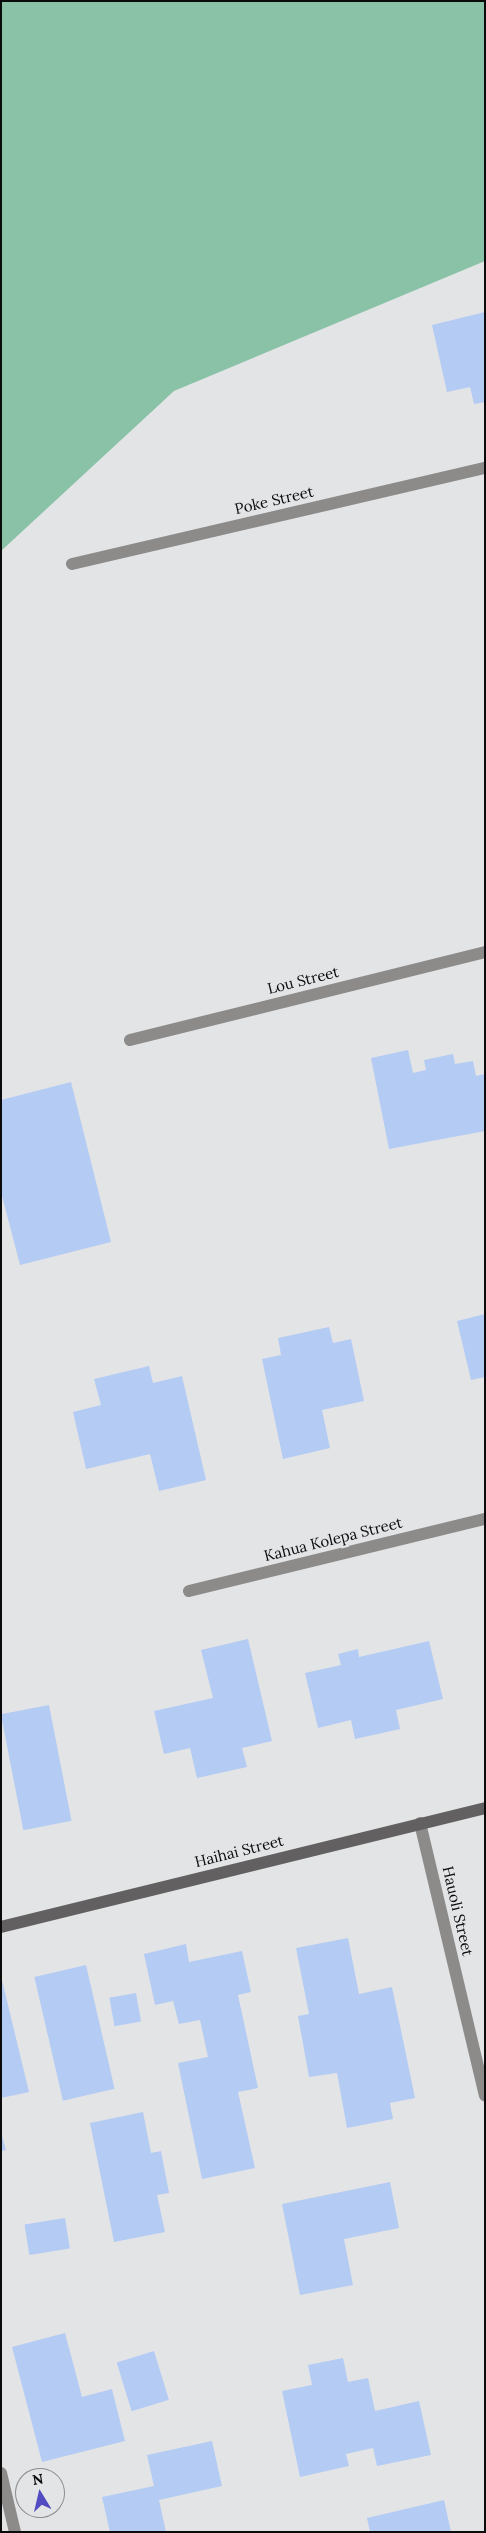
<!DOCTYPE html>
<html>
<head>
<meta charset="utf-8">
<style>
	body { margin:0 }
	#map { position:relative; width:486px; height:2533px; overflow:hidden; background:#e3e4e6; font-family:Lora,serif }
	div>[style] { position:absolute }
	.green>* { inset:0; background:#8ac2a7 }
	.building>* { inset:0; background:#b4cbf4; transform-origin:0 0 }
	.street>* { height:12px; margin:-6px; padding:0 6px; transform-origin:6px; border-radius:6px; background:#8c8b8a }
	.secondary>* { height:12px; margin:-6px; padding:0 6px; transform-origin:6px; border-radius:6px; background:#626060 }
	span { translate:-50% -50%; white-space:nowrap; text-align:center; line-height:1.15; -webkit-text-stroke:4.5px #e3e4e6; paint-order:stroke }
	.street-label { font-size:15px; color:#0b0b0c }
	.frame { position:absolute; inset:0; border:2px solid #0b0b0c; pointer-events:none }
	.north { position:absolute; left:15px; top:2468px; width:50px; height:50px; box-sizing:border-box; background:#e3e4e6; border:1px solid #8d8d8f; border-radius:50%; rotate:351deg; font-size:14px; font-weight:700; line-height:20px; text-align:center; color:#0b0b0c }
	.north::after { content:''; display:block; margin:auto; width:18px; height:22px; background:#534bc2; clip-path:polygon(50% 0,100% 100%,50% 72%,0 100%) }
</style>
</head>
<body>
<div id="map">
	<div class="green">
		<div style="clip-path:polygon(1px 1px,485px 1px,485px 261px,174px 391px,1px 551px)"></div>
	</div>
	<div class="building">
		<div style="clip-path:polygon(485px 312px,485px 402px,474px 404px,470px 387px,447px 392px,432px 325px)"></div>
		<div style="clip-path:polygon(408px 1050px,413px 1073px,426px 1070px,424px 1060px,453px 1054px,455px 1064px,473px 1061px,476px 1076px,485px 1074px,485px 1131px,389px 1149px,371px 1058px)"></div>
		<div style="clip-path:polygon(71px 1082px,111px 1242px,20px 1265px,1px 1192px,1px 1100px)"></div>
		<div style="clip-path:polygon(485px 1314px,485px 1377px,471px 1380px,457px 1321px)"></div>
		<div style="clip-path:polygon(329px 1327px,333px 1343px,351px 1339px,364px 1401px,322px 1410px,330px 1448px,283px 1459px,262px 1359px,281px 1355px,278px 1338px)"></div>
		<div style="clip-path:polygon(149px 1366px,153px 1383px,182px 1376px,206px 1480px,159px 1491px,150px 1454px,86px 1469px,73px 1412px,101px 1405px,94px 1379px)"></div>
		<div style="clip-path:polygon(248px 1639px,272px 1741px,242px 1748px,247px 1767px,197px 1778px,190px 1748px,164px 1754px,154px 1711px,213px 1698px,201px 1650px)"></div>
		<div style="clip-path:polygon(429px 1641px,443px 1699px,396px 1710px,400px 1729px,355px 1739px,351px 1720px,318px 1728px,305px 1673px,341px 1665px,338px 1654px,358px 1649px,359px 1657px)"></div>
		<div style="left:49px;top:1705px;width:118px;height:49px;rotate:79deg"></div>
		<div style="clip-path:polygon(348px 1938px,359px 1994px,392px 1987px,415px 2098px,390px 2103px,393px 2119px,347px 2128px,337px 2073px,309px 2077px,298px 2016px,309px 2014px,296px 1948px)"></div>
		<div style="clip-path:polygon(186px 1944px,189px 1962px,242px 1951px,251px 1992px,238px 1995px,258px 2088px,238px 2092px,255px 2168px,202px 2179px,178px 2063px,208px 2057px,200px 2020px,179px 2024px,173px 2001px,155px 2005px,144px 1954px)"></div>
		<div style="left:86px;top:1965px;width:127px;height:53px;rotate:77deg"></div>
		<div style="clip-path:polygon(1px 1976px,29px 2092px,1px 2098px)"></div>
		<div style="left:136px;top:1993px;width:29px;height:27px;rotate:80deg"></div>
		<div style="clip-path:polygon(143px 2112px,151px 2153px,161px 2151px,169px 2193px,157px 2195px,165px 2232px,114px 2242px,90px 2123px)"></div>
		<div style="clip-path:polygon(1px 2132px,6px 2150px,1px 2151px)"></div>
		<div style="clip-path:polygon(390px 2182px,399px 2228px,344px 2239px,353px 2285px,300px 2295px,282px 2204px)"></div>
		<div style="left:65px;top:2218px;width:31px;height:41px;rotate:81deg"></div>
		<div style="clip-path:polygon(65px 2333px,82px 2397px,112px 2389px,125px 2441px,42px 2462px,12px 2347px)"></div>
		<div style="left:154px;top:2351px;width:51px;height:39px;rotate:73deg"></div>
		<div style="clip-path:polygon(343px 2358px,348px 2382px,368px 2378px,375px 2411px,419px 2401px,431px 2455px,377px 2466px,373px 2448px,346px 2454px,349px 2466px,300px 2477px,282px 2391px,312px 2385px,308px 2365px)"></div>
		<div style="clip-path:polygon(212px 2441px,222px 2486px,159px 2500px,166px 2532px,110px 2532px,102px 2497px,154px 2486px,147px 2455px)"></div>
		<div style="clip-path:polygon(444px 2500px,451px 2532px,370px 2532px,367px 2518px)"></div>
	</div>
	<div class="street">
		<div style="left:72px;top:564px;width:424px;rotate:-13.1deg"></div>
		<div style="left:130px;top:1040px;width:366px;rotate:-13.9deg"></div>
		<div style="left:189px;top:1591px;width:305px;rotate:-13.7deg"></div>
		<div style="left:420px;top:1823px;width:280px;rotate:76.6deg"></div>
		<div style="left:1px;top:2473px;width:61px;rotate:76.7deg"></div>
	</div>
	<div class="secondary">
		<div style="left:1px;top:1927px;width:498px;rotate:-13.8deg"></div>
	</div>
	<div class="street-label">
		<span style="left:274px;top:500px;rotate:-13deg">Poke Street</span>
		<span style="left:303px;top:980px;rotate:-14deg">Lou Street</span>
		<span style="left:333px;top:1539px;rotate:-14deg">Kahua Kolepa Street</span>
		<span style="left:239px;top:1851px;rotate:-14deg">Haihai Street</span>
		<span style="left:458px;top:1911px;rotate:77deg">Hauoli Street</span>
	</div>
	<div class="frame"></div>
	<div class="north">N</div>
</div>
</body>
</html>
